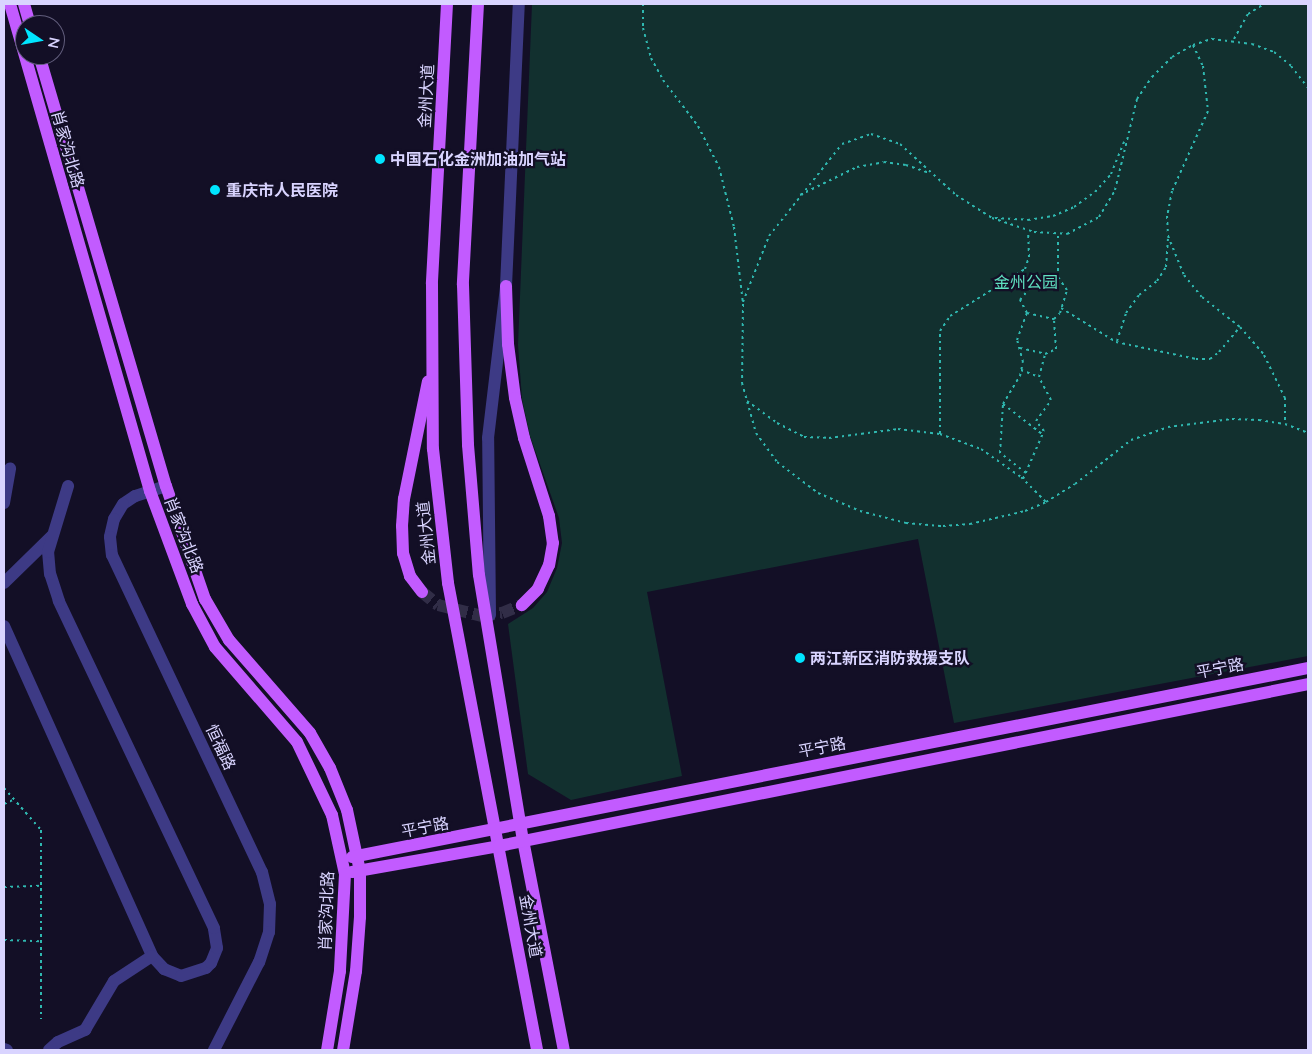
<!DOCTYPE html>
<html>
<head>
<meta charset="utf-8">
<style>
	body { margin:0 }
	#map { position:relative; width:1312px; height:1054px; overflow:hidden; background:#130f26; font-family:Lato,"Noto Sans SC",sans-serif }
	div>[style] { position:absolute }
	.green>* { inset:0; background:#12302f }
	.major-tunnel>* { height:12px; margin-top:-6px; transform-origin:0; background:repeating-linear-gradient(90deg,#312d47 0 12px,transparent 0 18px) }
	.path>* { height:2px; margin-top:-1px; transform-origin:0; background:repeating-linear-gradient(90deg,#2fb8b0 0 2.5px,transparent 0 6.5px) }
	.minor>* { height:12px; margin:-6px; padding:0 6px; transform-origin:6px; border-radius:6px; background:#3d3a85 }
	.major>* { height:12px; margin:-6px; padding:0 6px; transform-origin:6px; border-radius:6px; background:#c25bff }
	.dots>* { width:14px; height:14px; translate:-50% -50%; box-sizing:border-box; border:2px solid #130f26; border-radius:50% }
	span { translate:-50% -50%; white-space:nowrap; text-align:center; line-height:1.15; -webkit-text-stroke:4.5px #130f26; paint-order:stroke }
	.street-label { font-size:16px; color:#d9d4ff }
	.poi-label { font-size:16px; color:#d9d4ff; font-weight:700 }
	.left { translate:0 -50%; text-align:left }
	.park-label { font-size:16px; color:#5fe0c0 }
	.frame { position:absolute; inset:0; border:5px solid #d9d4ff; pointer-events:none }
	.north { position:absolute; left:15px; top:15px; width:50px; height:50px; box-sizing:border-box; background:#130f26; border:1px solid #625e7d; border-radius:50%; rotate:102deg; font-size:14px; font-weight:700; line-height:20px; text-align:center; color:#d9d4ff }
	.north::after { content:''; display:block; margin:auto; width:18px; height:22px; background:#00e5ff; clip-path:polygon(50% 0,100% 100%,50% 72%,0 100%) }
</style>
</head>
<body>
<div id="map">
	<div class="green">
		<div style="clip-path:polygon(532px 4px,1308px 4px,1308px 656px,954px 723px,918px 539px,647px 592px,682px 776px,571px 800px,528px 774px,508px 624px,533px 608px,547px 592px,557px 568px,562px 543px,559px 518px,530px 436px,522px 399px,518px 345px)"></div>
	</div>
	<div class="major-tunnel">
		<div style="left:422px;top:592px;width:21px;rotate:39deg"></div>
		<div style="left:438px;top:605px;width:45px;rotate:14deg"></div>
		<div style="left:482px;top:616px;width:20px;rotate:-9deg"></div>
		<div style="left:502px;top:613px;width:22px;rotate:-22deg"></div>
	</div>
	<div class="path">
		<div style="left:643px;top:4px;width:24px;rotate:90deg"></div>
		<div style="left:643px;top:28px;width:31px;rotate:75deg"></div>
		<div style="left:651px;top:58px;width:25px;rotate:61deg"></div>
		<div style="left:663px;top:80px;width:58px;rotate:52.7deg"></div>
		<div style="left:698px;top:126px;width:46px;rotate:62.9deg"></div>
		<div style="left:719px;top:167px;width:62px;rotate:76deg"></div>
		<div style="left:734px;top:227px;width:78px;rotate:83.3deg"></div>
		<div style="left:743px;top:304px;width:79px;rotate:90.7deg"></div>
		<div style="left:742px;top:383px;width:52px;rotate:74.4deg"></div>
		<div style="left:756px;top:433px;width:36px;rotate:54deg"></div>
		<div style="left:777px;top:462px;width:51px;rotate:37.1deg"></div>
		<div style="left:818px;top:493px;width:46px;rotate:23.2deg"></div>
		<div style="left:860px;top:511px;width:48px;rotate:14.6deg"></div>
		<div style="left:906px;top:523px;width:37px;rotate:5deg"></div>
		<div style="left:943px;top:526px;width:27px;rotate:-4deg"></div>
		<div style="left:970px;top:524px;width:57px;rotate:-13.3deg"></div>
		<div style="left:1025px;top:511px;width:23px;rotate:-23deg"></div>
		<div style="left:1046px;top:502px;width:34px;rotate:-32deg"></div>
		<div style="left:1075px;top:484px;width:71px;rotate:-38.2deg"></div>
		<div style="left:1131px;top:440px;width:39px;rotate:-19deg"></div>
		<div style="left:1168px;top:427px;width:64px;rotate:-7.1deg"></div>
		<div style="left:1232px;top:419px;width:27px;rotate:2deg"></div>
		<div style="left:1259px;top:420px;width:26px;rotate:9deg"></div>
		<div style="left:1285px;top:424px;width:25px;rotate:21deg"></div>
		<div style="left:1234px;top:39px;width:29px;rotate:-61deg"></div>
		<div style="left:1248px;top:14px;width:19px;rotate:-32deg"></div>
		<div style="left:1193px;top:45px;width:23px;rotate:65deg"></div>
		<div style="left:1203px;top:66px;width:45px;rotate:83.7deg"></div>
		<div style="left:1208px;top:111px;width:88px;rotate:114.2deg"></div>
		<div style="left:1172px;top:191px;width:25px;rotate:101deg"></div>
		<div style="left:1167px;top:216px;width:20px;rotate:87deg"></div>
		<div style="left:1168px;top:236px;width:42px;rotate:67.7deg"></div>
		<div style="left:1184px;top:275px;width:28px;rotate:51deg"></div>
		<div style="left:1202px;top:297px;width:48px;rotate:38.3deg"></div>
		<div style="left:1240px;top:327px;width:37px;rotate:49deg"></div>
		<div style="left:1264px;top:355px;width:48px;rotate:64deg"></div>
		<div style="left:1285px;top:398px;width:26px;rotate:90deg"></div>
		<div style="left:800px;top:195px;width:64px;rotate:-26.2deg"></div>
		<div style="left:857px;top:167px;width:27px;rotate:-10deg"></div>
		<div style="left:884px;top:162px;width:22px;rotate:8deg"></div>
		<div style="left:906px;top:165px;width:24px;rotate:19deg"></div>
		<div style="left:995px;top:218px;width:33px;rotate:3deg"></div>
		<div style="left:1028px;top:220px;width:25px;rotate:-9deg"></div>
		<div style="left:1053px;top:216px;width:23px;rotate:-23deg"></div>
		<div style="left:1074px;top:207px;width:26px;rotate:-36deg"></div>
		<div style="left:1095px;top:192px;width:24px;rotate:-48deg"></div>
		<div style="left:1111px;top:174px;width:35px;rotate:-68deg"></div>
		<div style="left:743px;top:302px;width:71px;rotate:-68.5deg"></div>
		<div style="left:769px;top:236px;width:117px;rotate:-51.6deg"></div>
		<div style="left:842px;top:144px;width:31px;rotate:-19deg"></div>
		<div style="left:871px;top:134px;width:31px;rotate:19deg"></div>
		<div style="left:900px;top:144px;width:76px;rotate:42.3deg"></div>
		<div style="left:956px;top:195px;width:43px;rotate:32.6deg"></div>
		<div style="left:992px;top:218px;width:44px;rotate:18.4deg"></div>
		<div style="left:1034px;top:232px;width:33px;rotate:3deg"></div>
		<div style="left:1067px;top:234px;width:36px;rotate:-28deg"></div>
		<div style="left:1099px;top:217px;width:31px;rotate:-59deg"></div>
		<div style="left:1115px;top:190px;width:94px;rotate:-76.4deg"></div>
		<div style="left:1137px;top:99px;width:27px;rotate:-56deg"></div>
		<div style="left:1152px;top:77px;width:28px;rotate:-45deg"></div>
		<div style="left:1172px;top:57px;width:24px;rotate:-30deg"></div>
		<div style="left:1193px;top:45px;width:20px;rotate:-18deg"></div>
		<div style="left:1212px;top:39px;width:40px;rotate:7.1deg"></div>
		<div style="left:1252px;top:44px;width:23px;rotate:20deg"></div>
		<div style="left:1274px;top:52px;width:22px;rotate:39deg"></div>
		<div style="left:1291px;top:66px;width:28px;rotate:52deg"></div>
		<div style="left:1061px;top:308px;width:65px;rotate:31.7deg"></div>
		<div style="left:1116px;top:342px;width:82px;rotate:12deg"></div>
		<div style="left:1196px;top:359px;width:14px"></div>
		<div style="left:1210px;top:359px;width:11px;rotate:-38deg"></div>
		<div style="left:1219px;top:352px;width:33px;rotate:-50deg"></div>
		<div style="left:1027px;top:313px;width:28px;rotate:13deg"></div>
		<div style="left:1117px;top:341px;width:29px;rotate:-72deg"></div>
		<div style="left:1126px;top:313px;width:22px;rotate:-54deg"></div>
		<div style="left:1139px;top:295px;width:23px;rotate:-38deg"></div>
		<div style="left:1157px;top:281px;width:17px;rotate:-57deg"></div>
		<div style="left:1166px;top:267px;width:31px;rotate:-86deg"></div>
		<div style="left:1020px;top:348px;width:26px;rotate:13deg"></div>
		<div style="left:1021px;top:370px;width:19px;rotate:21deg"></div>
		<div style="left:747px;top:401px;width:37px;rotate:36deg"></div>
		<div style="left:777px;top:423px;width:30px;rotate:27deg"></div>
		<div style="left:804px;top:437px;width:25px;rotate:2deg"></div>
		<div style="left:829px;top:438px;width:70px;rotate:-7.4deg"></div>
		<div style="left:898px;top:429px;width:42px;rotate:6.8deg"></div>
		<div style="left:940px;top:434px;width:44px;rotate:20.1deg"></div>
		<div style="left:981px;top:449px;width:49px;rotate:35deg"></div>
		<div style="left:1021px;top:477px;width:35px;rotate:45deg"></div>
		<div style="left:1003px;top:404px;width:49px;rotate:37.6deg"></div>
		<div style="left:940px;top:434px;width:103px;rotate:-90deg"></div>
		<div style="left:940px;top:331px;width:18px;rotate:-56deg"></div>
		<div style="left:950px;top:316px;width:89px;rotate:-32.1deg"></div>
		<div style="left:1025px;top:269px;width:13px;rotate:-72deg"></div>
		<div style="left:1029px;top:257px;width:26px;rotate:-92deg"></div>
		<div style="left:1026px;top:473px;width:33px;rotate:-142deg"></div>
		<div style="left:1000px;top:453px;width:49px;rotate:-86.5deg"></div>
		<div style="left:1003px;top:404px;width:33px;rotate:-59deg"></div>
		<div style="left:1020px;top:376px;width:14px;rotate:-78deg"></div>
		<div style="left:1023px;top:362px;width:23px;rotate:-105deg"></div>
		<div style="left:1017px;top:340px;width:29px;rotate:-70deg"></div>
		<div style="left:1027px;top:313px;width:15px;rotate:-118deg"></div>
		<div style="left:1020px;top:300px;width:26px;rotate:-51deg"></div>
		<div style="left:1036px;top:280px;width:22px;rotate:-8deg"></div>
		<div style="left:1023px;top:479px;width:52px;rotate:-66.4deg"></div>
		<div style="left:1044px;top:431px;width:13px;rotate:-129deg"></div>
		<div style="left:1036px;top:421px;width:26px;rotate:-54deg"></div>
		<div style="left:1051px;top:400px;width:26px;rotate:-118deg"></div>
		<div style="left:1039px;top:377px;width:24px;rotate:-75deg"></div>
		<div style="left:1045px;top:354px;width:12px;rotate:-24deg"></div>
		<div style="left:1056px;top:349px;width:30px;rotate:-94deg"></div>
		<div style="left:1054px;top:319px;width:8px;rotate:-45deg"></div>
		<div style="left:1060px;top:313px;width:24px;rotate:-73deg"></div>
		<div style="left:1067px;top:290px;width:16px;rotate:-125deg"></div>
		<div style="left:1058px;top:277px;width:43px;rotate:-90deg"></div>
		<div style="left:4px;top:788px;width:56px;rotate:48.6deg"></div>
		<div style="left:41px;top:830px;width:189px;rotate:90deg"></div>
		<div style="left:4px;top:804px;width:10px;rotate:-24deg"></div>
		<div style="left:4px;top:887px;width:37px;rotate:-2deg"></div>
		<div style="left:4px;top:940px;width:36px;rotate:2deg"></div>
	</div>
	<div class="minor">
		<div style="left:166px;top:486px;width:33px;rotate:162deg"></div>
		<div style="left:135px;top:496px;width:14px;rotate:146deg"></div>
		<div style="left:123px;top:504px;width:17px;rotate:121deg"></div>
		<div style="left:114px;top:519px;width:18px;rotate:103deg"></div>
		<div style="left:110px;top:537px;width:18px;rotate:84deg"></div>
		<div style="left:112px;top:555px;width:351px;rotate:64.7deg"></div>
		<div style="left:262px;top:872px;width:33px;rotate:76deg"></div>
		<div style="left:270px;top:904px;width:28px;rotate:92deg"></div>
		<div style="left:269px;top:932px;width:32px;rotate:108deg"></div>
		<div style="left:259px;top:962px;width:99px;rotate:117.1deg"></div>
		<div style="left:4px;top:503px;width:35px;rotate:-80deg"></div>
		<div style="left:4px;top:583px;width:67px;rotate:-44.4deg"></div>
		<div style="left:490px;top:615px;width:177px;rotate:-90.6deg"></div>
		<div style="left:488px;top:438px;width:153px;rotate:-83.2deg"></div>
		<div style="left:506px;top:286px;width:282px;rotate:-87.4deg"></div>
		<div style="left:4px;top:626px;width:362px;rotate:65.8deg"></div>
		<div style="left:152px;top:956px;width:18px;rotate:47deg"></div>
		<div style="left:164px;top:969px;width:18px;rotate:22deg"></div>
		<div style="left:181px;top:976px;width:26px;rotate:-18deg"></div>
		<div style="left:206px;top:968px;width:7px;rotate:-45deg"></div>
		<div style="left:211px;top:963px;width:16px;rotate:-68deg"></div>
		<div style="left:217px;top:948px;width:20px;rotate:-99deg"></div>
		<div style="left:214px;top:928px;width:362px;rotate:-115.4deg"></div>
		<div style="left:59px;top:601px;width:28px;rotate:-108deg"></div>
		<div style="left:50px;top:574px;width:22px;rotate:-95deg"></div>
		<div style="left:48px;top:552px;width:69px;rotate:-73.1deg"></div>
		<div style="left:4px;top:1049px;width:3px;rotate:18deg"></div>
		<div style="left:49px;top:1050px;width:12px;rotate:-42deg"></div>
		<div style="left:58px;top:1042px;width:30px;rotate:-24deg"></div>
		<div style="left:85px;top:1030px;width:57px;rotate:-59.4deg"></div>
		<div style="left:114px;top:981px;width:45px;rotate:-33.3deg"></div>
	</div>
	<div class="major">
		<div style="left:10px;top:4px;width:507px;rotate:73.96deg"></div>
		<div style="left:150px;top:491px;width:121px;rotate:69.6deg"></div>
		<div style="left:192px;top:604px;width:49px;rotate:61.9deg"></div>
		<div style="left:215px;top:647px;width:125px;rotate:49.2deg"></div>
		<div style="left:297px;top:742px;width:81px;rotate:64.4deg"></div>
		<div style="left:332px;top:815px;width:60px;rotate:77.6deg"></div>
		<div style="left:345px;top:874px;width:97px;rotate:93deg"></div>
		<div style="left:340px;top:971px;width:80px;rotate:99.3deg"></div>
		<div style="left:24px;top:4px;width:22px;rotate:74deg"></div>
		<div style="left:447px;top:4px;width:280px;rotate:93.1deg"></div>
		<div style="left:432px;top:284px;width:165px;rotate:89.7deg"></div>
		<div style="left:433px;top:449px;width:135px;rotate:83.6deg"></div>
		<div style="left:448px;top:583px;width:475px;rotate:79.2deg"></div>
		<div style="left:478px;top:4px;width:281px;rotate:93.1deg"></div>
		<div style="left:463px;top:285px;width:160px;rotate:88.2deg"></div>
		<div style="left:468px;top:445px;width:130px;rotate:85.2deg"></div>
		<div style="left:479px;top:575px;width:269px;rotate:80.6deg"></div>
		<div style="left:523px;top:840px;width:214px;rotate:79deg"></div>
		<div style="left:39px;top:55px;width:449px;rotate:73.6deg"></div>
		<div style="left:166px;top:486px;width:120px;rotate:71deg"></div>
		<div style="left:205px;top:599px;width:48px;rotate:59.7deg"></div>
		<div style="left:229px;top:640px;width:123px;rotate:48.9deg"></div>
		<div style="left:310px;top:733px;width:40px;rotate:60.3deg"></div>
		<div style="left:330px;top:768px;width:45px;rotate:68deg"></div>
		<div style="left:347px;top:810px;width:62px;rotate:78deg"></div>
		<div style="left:360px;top:871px;width:46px;rotate:90deg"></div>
		<div style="left:360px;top:917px;width:54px;rotate:94.2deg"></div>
		<div style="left:356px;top:971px;width:80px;rotate:99.3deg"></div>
		<div style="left:506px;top:286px;width:58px;rotate:88deg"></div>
		<div style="left:508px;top:344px;width:54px;rotate:82.6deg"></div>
		<div style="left:515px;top:398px;width:41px;rotate:77.3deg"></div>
		<div style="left:524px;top:438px;width:82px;rotate:72.2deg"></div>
		<div style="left:549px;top:516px;width:27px;rotate:82deg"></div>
		<div style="left:553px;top:543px;width:22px;rotate:100deg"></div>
		<div style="left:549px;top:565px;width:26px;rotate:115deg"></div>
		<div style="left:538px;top:589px;width:23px;rotate:135deg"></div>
		<div style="left:422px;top:592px;width:20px;rotate:-127deg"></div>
		<div style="left:410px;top:576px;width:24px;rotate:-107deg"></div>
		<div style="left:403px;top:553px;width:27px;rotate:-92deg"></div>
		<div style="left:402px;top:526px;width:27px;rotate:-86deg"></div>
		<div style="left:404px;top:499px;width:120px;rotate:-78.5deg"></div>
		<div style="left:352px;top:857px;width:975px;rotate:-11.18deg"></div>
		<div style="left:352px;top:872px;width:149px;rotate:-10deg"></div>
		<div style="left:499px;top:846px;width:825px;rotate:-11.32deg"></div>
	</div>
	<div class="dots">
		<div style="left:380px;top:159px;background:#00e5ff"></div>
		<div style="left:215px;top:190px;background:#00e5ff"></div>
		<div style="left:800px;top:658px;background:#00e5ff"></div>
	</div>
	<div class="street-label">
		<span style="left:426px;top:96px;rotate:-87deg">金州大道</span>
		<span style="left:68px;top:149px;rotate:74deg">肖家沟北路</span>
		<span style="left:426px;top:533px;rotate:-96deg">金州大道</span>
		<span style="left:184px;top:535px;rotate:69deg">肖家沟北路</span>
		<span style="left:1220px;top:668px;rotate:-11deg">平宁路</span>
		<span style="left:221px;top:747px;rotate:65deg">恒福路</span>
		<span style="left:822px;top:747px;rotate:-11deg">平宁路</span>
		<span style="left:425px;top:827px;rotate:-11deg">平宁路</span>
		<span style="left:326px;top:911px;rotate:-88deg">肖家沟北路</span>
		<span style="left:531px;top:926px;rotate:80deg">金州大道</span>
	</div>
	<div class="poi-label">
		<span class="left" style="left:390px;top:159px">中国石化金洲加油加气站</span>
		<span class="left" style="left:226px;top:190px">重庆市人民医院</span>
		<span class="left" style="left:810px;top:658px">两江新区消防救援支队</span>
	</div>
	<div class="park-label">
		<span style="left:1026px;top:282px">金州公园</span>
	</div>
	<div class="frame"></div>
	<div class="north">N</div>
</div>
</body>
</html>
